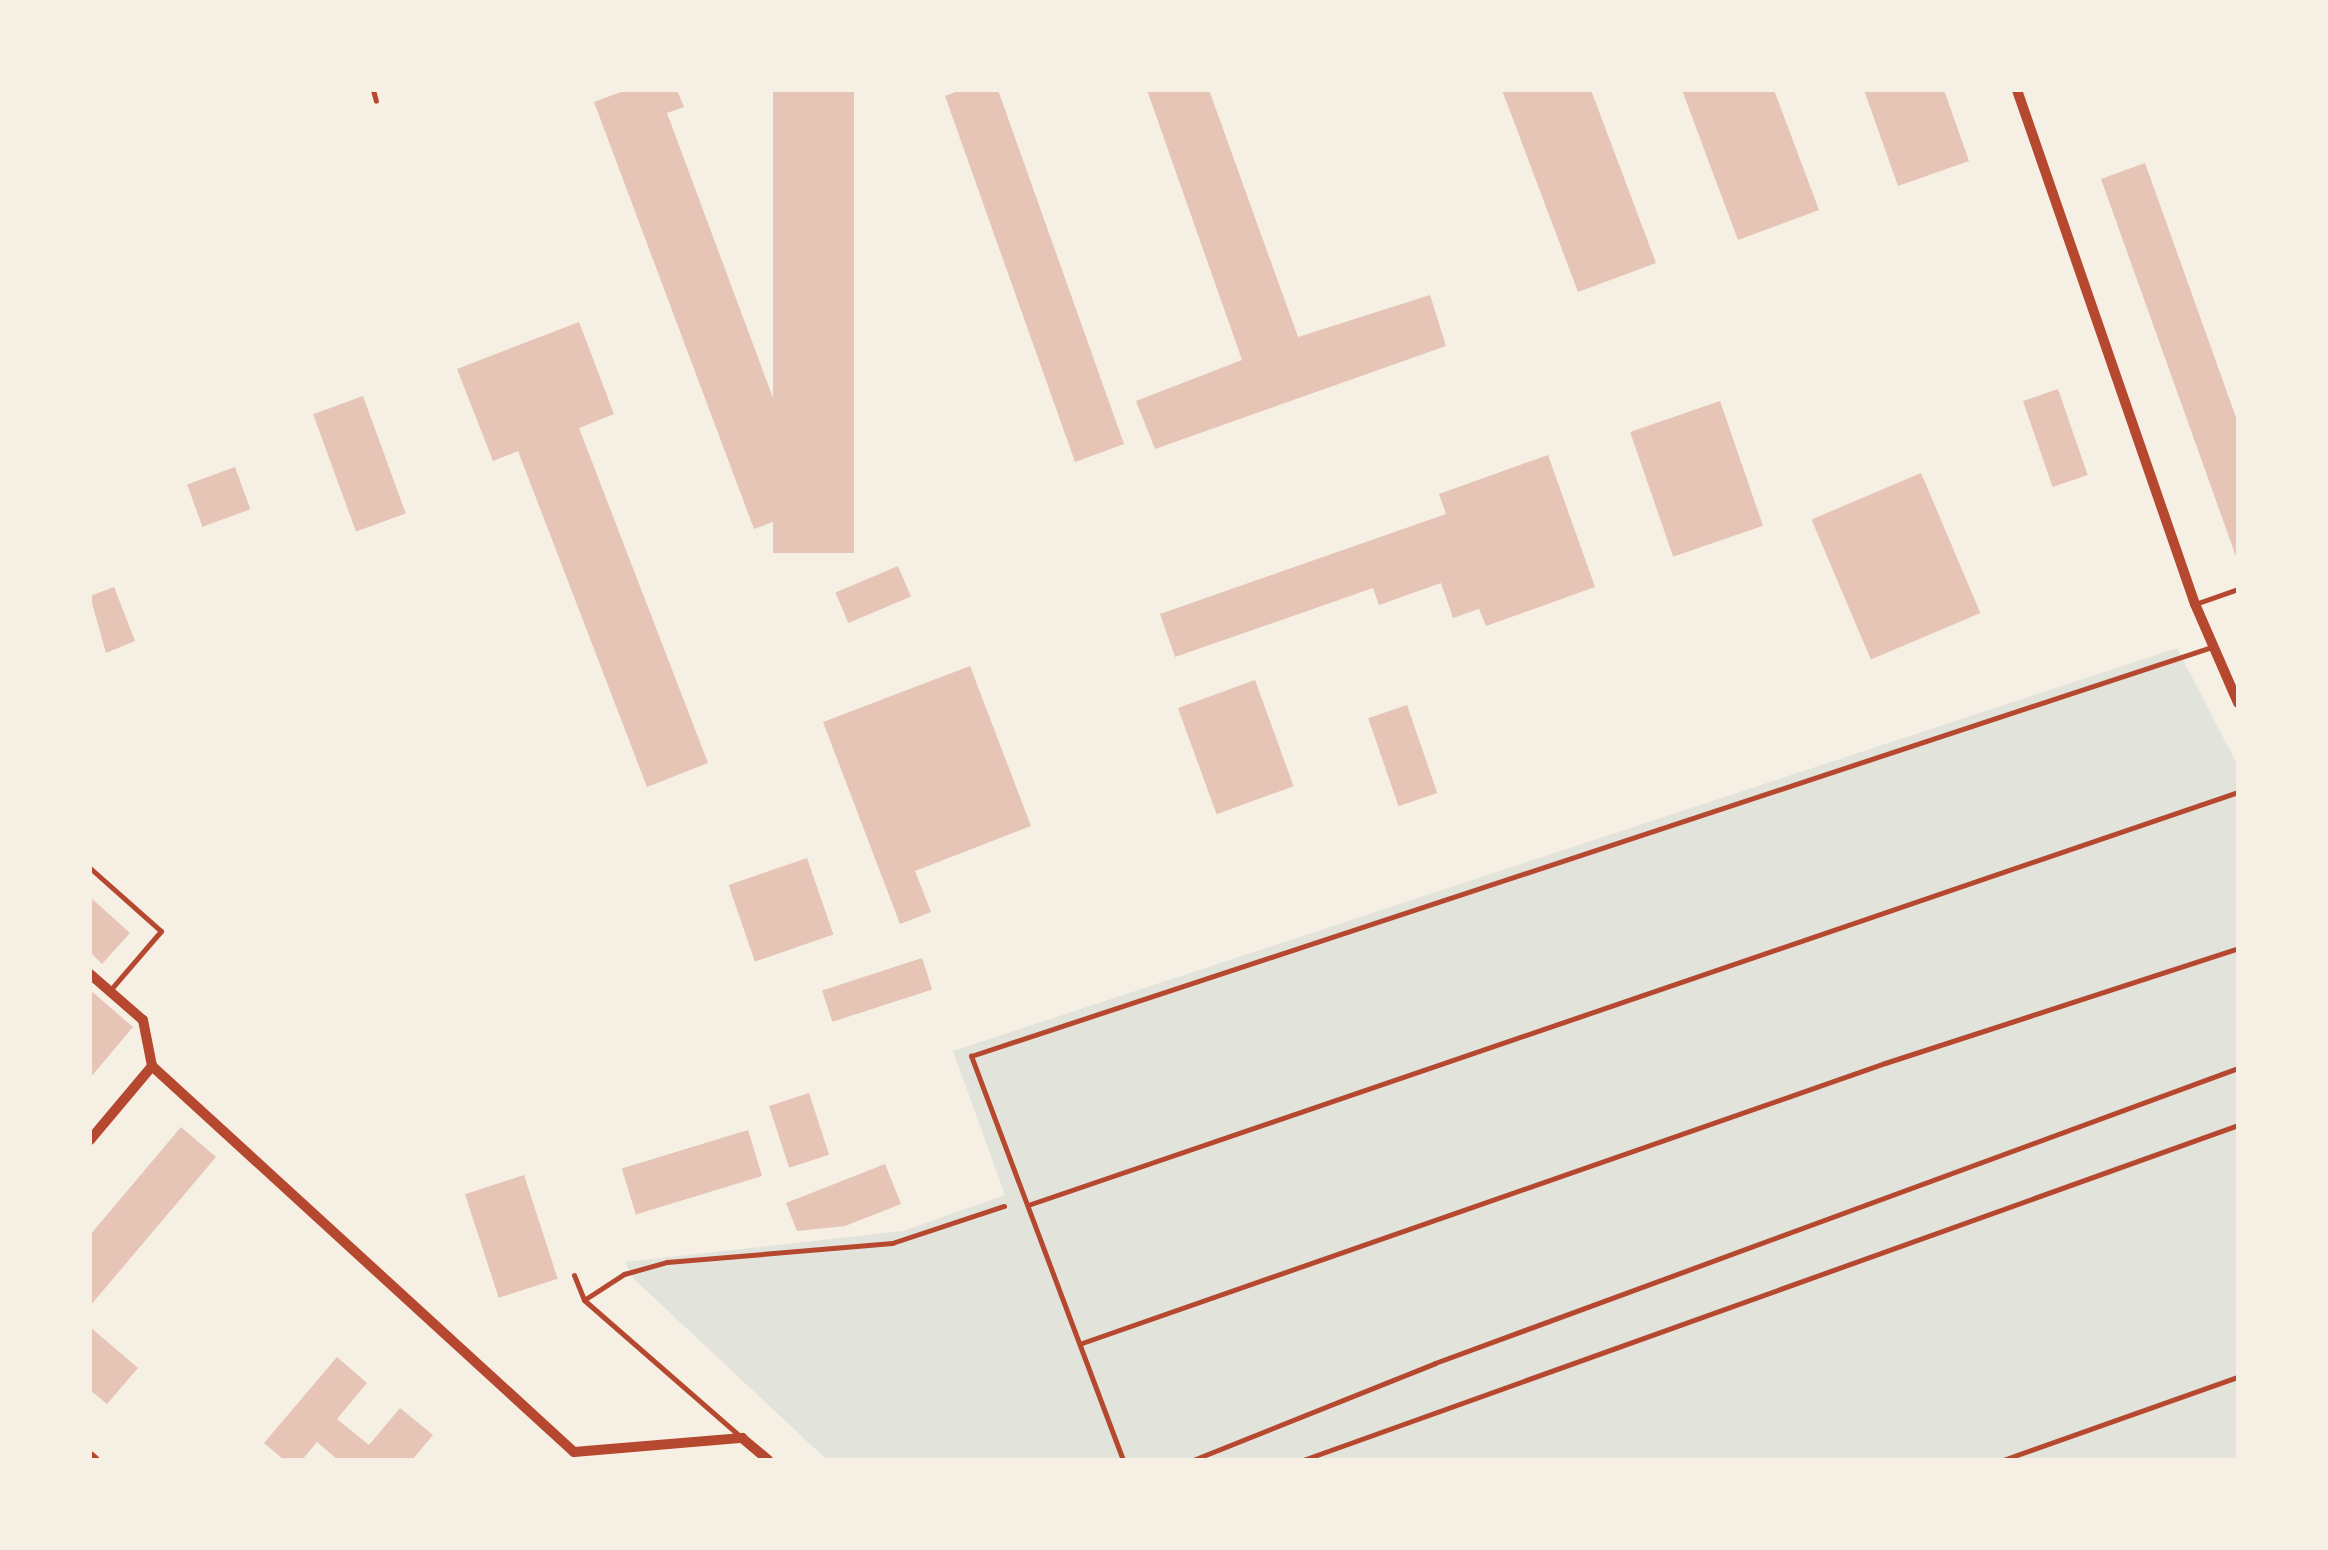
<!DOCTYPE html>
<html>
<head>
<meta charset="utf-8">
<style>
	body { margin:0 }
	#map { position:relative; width:2328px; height:1550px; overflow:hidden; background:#f6efe4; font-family:"Exo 2",sans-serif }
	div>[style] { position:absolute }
	.green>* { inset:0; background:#e2e4dc }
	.building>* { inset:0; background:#e6c5b7; transform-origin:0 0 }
	.service>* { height:5px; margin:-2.5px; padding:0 2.5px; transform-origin:2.5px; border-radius:2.5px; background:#b5482f }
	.minor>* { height:10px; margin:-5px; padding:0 5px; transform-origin:5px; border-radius:5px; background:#b5482f }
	span { translate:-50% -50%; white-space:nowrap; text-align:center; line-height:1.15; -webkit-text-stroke:9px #f6efe4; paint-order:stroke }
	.frame { position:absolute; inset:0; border:92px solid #f6efe4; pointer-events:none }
</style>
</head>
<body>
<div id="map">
	<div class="green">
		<div style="clip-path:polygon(2177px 648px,2238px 766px,2238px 1460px,827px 1460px,634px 1279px,625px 1262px,903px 1231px,1005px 1195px,953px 1051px)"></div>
	</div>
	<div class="building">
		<div style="clip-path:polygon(626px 90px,677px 90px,684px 107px,667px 113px,802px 476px,817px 471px,829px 501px,754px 529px,594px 102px)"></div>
		<div style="left:773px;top:90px;width:81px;height:463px"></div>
		<div style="clip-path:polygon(961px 90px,998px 90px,1124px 444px,1075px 462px,945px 96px)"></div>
		<div style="clip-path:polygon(1147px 90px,1209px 90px,1298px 337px,1430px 295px,1446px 346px,1155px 449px,1136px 401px,1242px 360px)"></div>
		<div style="clip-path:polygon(1502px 90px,1591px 90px,1656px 263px,1578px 292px)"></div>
		<div style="clip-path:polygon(1682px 90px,1774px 90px,1819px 210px,1738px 240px)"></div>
		<div style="clip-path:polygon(1864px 90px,1944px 90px,1969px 161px,1898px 186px)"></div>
		<div style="clip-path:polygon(2145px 163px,2238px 423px,2238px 562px,2101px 179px)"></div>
		<div style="clip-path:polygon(579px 322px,614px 414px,579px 428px,708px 763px,647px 787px,518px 451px,493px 461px,457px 369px)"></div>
		<div style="left:2058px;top:389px;width:91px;height:37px;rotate:71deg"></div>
		<div style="left:363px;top:396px;width:125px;height:53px;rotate:70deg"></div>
		<div style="left:1720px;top:401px;width:132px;height:95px;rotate:71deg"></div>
		<div style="clip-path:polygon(1548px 455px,1595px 587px,1486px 626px,1479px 609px,1453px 618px,1441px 583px,1379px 605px,1373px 588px,1175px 657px,1160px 614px,1446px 514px,1439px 494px)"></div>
		<div style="left:235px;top:467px;width:45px;height:51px;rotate:70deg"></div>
		<div style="left:1921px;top:473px;width:152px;height:119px;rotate:67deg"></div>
		<div style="left:898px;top:566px;width:33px;height:68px;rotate:67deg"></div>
		<div style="clip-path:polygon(114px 587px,135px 641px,106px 653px,90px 596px)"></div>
		<div style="clip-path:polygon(970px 666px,1031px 826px,915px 871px,931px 912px,900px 924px,823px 722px)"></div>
		<div style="left:1255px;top:680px;width:113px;height:82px;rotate:70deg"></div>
		<div style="left:1407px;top:705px;width:93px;height:41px;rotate:71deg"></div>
		<div style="left:807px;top:858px;width:81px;height:83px;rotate:71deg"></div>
		<div style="clip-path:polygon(90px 897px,130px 933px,102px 964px,90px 952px)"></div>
		<div style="left:922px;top:958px;width:33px;height:105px;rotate:72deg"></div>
		<div style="clip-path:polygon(90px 990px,133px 1027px,90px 1078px)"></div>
		<div style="left:809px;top:1093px;width:65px;height:42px;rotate:72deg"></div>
		<div style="clip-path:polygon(181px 1127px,216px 1157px,90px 1306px,90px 1235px)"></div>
		<div style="left:748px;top:1130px;width:48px;height:132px;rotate:73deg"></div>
		<div style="clip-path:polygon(885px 1164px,901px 1204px,845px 1226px,797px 1231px,786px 1203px)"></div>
		<div style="left:524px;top:1175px;width:109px;height:62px;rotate:72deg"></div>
		<div style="clip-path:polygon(90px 1327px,138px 1368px,107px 1404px,90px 1390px)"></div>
		<div style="clip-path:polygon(337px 1357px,367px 1383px,337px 1419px,369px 1445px,400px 1408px,433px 1435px,412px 1460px,338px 1460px,317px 1442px,302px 1460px,284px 1460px,264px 1443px)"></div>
	</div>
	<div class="service">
		<div style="left:373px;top:90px;width:11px;rotate:75deg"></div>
		<div style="left:2198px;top:603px;width:42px;rotate:-19.3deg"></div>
		<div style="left:90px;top:868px;width:95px;rotate:41.6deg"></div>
		<div style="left:161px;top:931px;width:75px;rotate:130.7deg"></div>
		<div style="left:1028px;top:1205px;width:1279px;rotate:-18.85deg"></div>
		<div style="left:574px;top:1275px;width:27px;rotate:68deg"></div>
		<div style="left:584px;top:1300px;width:210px;rotate:41.1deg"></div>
		<div style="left:584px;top:1300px;width:48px;rotate:-33deg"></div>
		<div style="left:624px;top:1274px;width:45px;rotate:-15.6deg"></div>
		<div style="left:667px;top:1262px;width:226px;rotate:-4.8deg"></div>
		<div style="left:892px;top:1243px;width:118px;rotate:-18.3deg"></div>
		<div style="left:1082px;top:1343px;width:850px;rotate:-19.22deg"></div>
		<div style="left:1885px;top:1063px;width:371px;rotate:-18deg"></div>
		<div style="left:1123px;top:1460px;width:432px;rotate:-110.6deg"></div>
		<div style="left:971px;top:1056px;width:1306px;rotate:-18.25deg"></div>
		<div style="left:1193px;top:1460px;width:261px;rotate:-21.8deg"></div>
		<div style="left:1435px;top:1363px;width:855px;rotate:-20.17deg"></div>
		<div style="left:1303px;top:1460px;width:993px;rotate:-19.71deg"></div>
		<div style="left:2003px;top:1460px;width:249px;rotate:-19.5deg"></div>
	</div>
	<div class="minor">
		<div style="left:2017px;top:90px;width:544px;rotate:70.9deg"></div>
		<div style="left:2195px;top:604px;width:108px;rotate:66.5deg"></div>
		<div style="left:90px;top:974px;width:70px;rotate:41deg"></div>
		<div style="left:143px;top:1020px;width:47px;rotate:78.9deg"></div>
		<div style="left:152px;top:1066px;width:572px;rotate:42.45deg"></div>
		<div style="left:574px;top:1452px;width:169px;rotate:-4.8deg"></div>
		<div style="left:742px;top:1438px;width:34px;rotate:40deg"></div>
		<div style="left:90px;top:1140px;width:97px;rotate:-50deg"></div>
		<div style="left:90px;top:1456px;width:6px;rotate:39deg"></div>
	</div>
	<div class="frame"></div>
</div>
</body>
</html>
